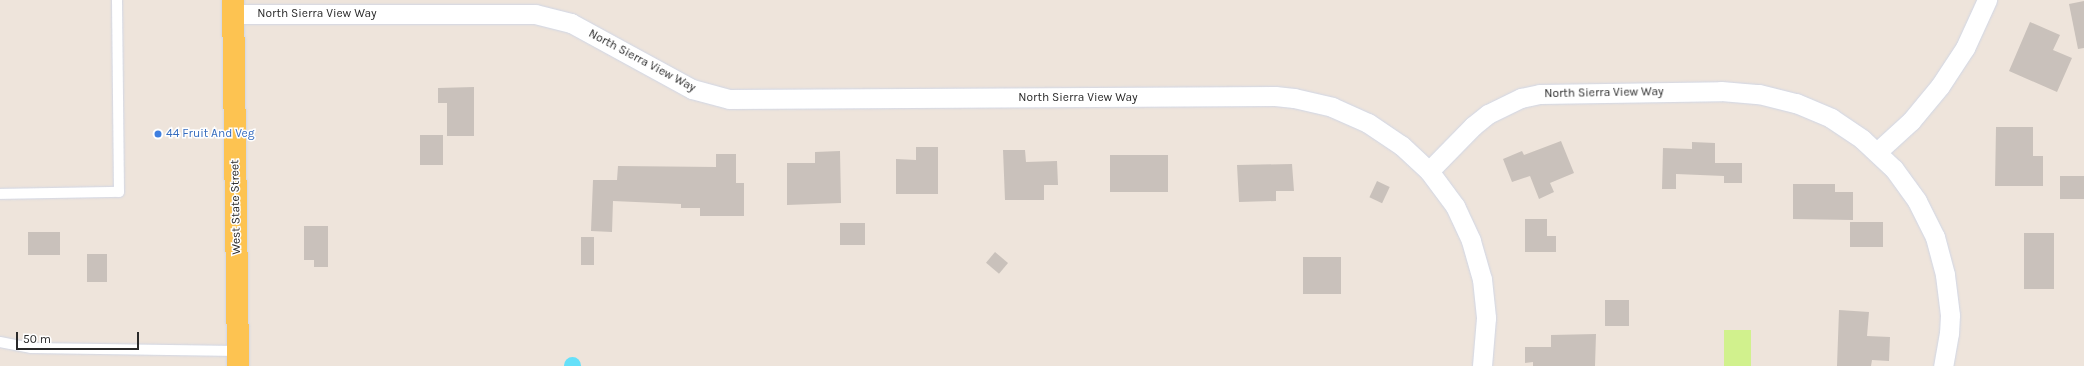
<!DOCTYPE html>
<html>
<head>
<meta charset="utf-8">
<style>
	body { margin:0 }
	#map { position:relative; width:2084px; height:366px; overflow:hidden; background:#eee4db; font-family:Karla,sans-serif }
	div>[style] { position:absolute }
	.pitch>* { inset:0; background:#d1f18d; transform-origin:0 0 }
	.canal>* { height:17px; margin:-8.5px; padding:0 8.5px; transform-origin:8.5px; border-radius:8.5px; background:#65e0f9 }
	.building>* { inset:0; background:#c9c1bb; transform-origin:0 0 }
	.roads { filter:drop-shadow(0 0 1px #d0d6e5) drop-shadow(0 0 1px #d0d6e5) }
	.service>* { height:10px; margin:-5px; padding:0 5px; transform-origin:5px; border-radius:5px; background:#fff }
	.minor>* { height:19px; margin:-9.5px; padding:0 9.5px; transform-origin:9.5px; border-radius:9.5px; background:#fff }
	.primary>* { height:22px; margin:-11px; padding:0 11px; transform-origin:11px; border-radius:11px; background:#fdc351 }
	.dots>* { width:11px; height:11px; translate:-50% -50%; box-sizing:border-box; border:2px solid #fff; border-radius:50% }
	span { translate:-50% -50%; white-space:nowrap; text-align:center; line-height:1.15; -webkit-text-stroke:3px #fff; paint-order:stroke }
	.street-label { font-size:12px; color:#2a2a2a }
	.shop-label { font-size:12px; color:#366cbe }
	.left { translate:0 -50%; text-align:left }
	.scale { position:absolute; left:16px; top:332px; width:123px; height:18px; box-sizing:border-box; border:2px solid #2a2a2a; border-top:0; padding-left:5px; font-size:12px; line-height:14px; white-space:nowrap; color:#2a2a2a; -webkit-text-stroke:3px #fff; paint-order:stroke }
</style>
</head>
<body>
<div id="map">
	<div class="pitch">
		<div style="left:1724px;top:330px;width:27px;height:36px"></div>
	</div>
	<div class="canal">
		<div style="left:572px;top:365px;width:1px;rotate:90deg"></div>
	</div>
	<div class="building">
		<div style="clip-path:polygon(2084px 1px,2084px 48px,2078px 49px,2069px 4px)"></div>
		<div style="clip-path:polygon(2030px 22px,2060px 35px,2053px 50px,2072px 58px,2057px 92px,2009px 71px)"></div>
		<div style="clip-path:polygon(474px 87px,474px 136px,447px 136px,447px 103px,438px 103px,438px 88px)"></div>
		<div style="clip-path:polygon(1996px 127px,2033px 127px,2033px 156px,2043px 156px,2043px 186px,1995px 186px)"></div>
		<div style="left:420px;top:135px;width:23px;height:30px"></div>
		<div style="clip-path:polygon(1561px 141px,1574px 173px,1550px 183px,1554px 192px,1539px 199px,1530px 176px,1512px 182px,1503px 159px,1522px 151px,1524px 155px)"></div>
		<div style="clip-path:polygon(1692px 142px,1715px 143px,1715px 163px,1742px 163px,1742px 183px,1724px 183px,1724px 176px,1676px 174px,1676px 189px,1662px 189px,1663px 148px,1692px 149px)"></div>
		<div style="clip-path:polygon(916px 147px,938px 147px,938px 194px,896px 194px,896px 159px,916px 160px)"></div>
		<div style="clip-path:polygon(1003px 150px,1025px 150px,1026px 162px,1057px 161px,1058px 185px,1044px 185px,1044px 200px,1005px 200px)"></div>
		<div style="clip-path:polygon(840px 151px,841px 203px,787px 205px,787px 163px,815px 163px,815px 152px)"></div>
		<div style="clip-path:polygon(716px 154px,736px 154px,736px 183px,744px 183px,744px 216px,700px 216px,700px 208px,681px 208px,681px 204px,613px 201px,612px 232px,591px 231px,593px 180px,617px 180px,618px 166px,716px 167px)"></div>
		<div style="left:1110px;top:155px;width:58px;height:37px"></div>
		<div style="clip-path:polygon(1292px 164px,1294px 191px,1276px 191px,1276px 201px,1239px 202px,1237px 165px)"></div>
		<div style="left:2084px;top:176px;width:23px;height:24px;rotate:90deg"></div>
		<div style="left:1377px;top:181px;width:14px;height:18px;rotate:25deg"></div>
		<div style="clip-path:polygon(1793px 184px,1835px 184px,1835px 192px,1853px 192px,1853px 220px,1793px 219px)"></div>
		<div style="clip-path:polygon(1525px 219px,1547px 219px,1547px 236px,1556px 236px,1556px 252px,1525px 252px)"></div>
		<div style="left:1850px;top:222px;width:33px;height:25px"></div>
		<div style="left:840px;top:223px;width:25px;height:22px"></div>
		<div style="clip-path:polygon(304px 226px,328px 226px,328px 267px,314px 267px,314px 260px,304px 260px)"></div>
		<div style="left:60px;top:232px;width:23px;height:32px;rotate:90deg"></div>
		<div style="left:2024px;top:233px;width:30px;height:56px"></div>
		<div style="left:581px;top:237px;width:13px;height:28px"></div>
		<div style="left:995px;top:252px;width:17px;height:14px;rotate:40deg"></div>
		<div style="left:87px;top:254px;width:20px;height:28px"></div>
		<div style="left:1303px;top:257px;width:38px;height:37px"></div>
		<div style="left:1605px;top:300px;width:24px;height:26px"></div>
		<div style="clip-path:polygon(1839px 310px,1869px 312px,1867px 336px,1890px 337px,1889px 361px,1872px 360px,1871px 366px,1837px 366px)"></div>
		<div style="clip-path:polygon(1596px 334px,1595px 366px,1533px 366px,1533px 362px,1525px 363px,1525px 347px,1551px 347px,1551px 335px)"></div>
	</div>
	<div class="roads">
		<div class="service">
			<div style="left:0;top:194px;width:119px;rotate:-1deg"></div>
			<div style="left:119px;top:192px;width:192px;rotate:-90.6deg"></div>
			<div style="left:0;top:342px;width:32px;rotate:11deg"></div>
			<div style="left:31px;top:348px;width:207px;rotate:0.8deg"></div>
		</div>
		<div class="minor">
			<div style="left:233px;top:14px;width:302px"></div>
			<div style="left:535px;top:14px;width:37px;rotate:14deg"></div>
			<div style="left:571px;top:23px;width:138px;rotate:28.6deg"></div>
			<div style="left:692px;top:89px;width:38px;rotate:15deg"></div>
			<div style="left:729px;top:99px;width:546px;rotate:-0.31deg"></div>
			<div style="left:1275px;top:96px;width:19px;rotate:6deg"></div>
			<div style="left:1294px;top:98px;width:39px;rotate:13deg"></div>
			<div style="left:1332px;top:107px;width:39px;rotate:24deg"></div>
			<div style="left:1368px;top:123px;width:40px;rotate:34deg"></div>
			<div style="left:1401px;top:145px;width:38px;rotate:43deg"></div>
			<div style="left:1429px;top:171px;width:44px;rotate:53.4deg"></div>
			<div style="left:1455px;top:206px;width:38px;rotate:65deg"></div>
			<div style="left:1471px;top:241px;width:40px;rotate:74deg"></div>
			<div style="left:1482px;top:279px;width:39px;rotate:84deg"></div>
			<div style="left:1486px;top:318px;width:48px;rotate:94.8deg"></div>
			<div style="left:1877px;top:152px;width:46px;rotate:-42.4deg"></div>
			<div style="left:1911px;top:121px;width:45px;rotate:-50.4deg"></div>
			<div style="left:1940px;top:86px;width:45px;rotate:-56.7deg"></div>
			<div style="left:1965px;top:48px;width:53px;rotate:-65.4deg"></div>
			<div style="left:1429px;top:171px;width:63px;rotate:-45.6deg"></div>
			<div style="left:1473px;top:126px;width:19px;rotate:-39deg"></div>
			<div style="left:1488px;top:114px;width:37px;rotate:-26deg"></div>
			<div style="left:1521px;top:98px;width:19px;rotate:-12deg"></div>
			<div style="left:1540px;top:94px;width:181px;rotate:-0.9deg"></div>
			<div style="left:1721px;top:91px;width:38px;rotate:5deg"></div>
			<div style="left:1759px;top:94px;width:38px;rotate:14deg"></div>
			<div style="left:1796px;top:103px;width:38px;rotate:23deg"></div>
			<div style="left:1831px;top:118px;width:37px;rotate:34deg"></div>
			<div style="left:1862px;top:139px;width:44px;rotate:43.2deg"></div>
			<div style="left:1894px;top:169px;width:39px;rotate:54deg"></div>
			<div style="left:1917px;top:201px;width:40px;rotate:63.4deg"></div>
			<div style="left:1935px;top:237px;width:39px;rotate:75deg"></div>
			<div style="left:1945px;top:275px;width:40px;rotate:82.9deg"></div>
			<div style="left:1950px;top:315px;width:18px;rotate:93deg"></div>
			<div style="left:1949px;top:333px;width:34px;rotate:100deg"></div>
		</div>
		<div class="primary">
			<div style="left:233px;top:0;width:366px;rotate:89.2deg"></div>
		</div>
	</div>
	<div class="dots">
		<div style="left:158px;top:134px;background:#3f7fe0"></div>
	</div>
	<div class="street-label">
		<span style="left:317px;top:14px">North Sierra View Way</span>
		<span style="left:642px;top:61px;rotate:28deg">North Sierra View Way</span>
		<span style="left:1604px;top:93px;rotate:-1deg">North Sierra View Way</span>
		<span style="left:1078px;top:98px">North Sierra View Way</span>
		<span style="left:236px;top:207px;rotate:-91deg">West State Street</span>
	</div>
	<div class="shop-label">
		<span class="left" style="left:166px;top:134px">44 Fruit And Veg</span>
	</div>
	<div class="scale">50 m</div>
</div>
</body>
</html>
